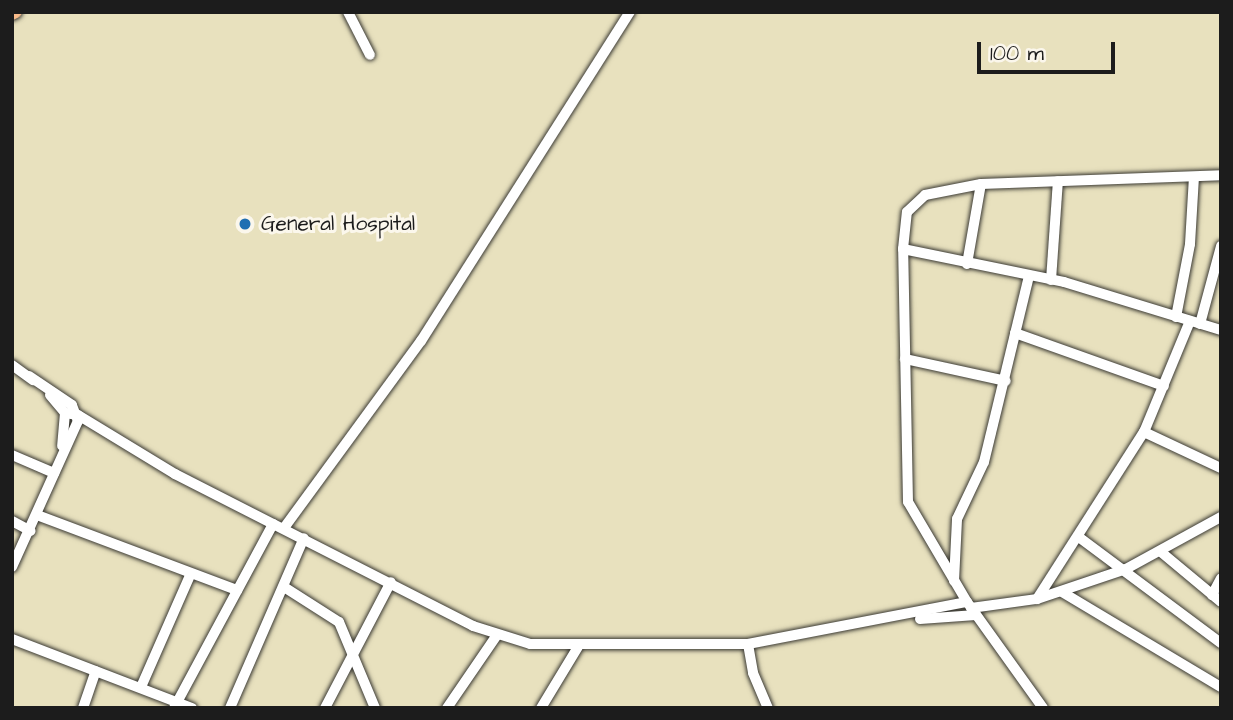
<!DOCTYPE html>
<html>
<head>
<meta charset="utf-8">
<style>
	body { margin:0 }
	#map { position:relative; width:1233px; height:720px; overflow:hidden; background:#e8e1be; font-family:"Architects Daughter",sans-serif }
	div>[style] { position:absolute }
	.roads { filter:drop-shadow(0 0 2px #3b3a34) drop-shadow(0 0 2px #3b3a34) }
	.minor>* { height:10px; margin:-5px; padding:0 5px; transform-origin:5px; border-radius:5px; background:#fff }
	.major>* { height:12px; margin:-6px; padding:0 6px; transform-origin:6px; border-radius:6px; background:#fabc8b }
	.dots>* { width:19px; height:19px; translate:-50% -50%; box-sizing:border-box; border:4px solid #fbf7ec; border-radius:50% }
	span { translate:-50% -50%; white-space:nowrap; text-align:center; line-height:1.15; -webkit-text-stroke:6px #fbf7ec; paint-order:stroke }
	.poi-label { font-size:21px; color:#1c1c1c }
	.left { translate:0 -50%; text-align:left }
	.frame { position:absolute; inset:0; border:14px solid #1c1c1c; pointer-events:none }
	.scale { position:absolute; left:977px; top:42px; width:138px; height:32px; box-sizing:border-box; border:4px solid #1c1c1c; border-top:0; padding-left:9px; font-size:21px; line-height:24px; white-space:nowrap; color:#1c1c1c; -webkit-text-stroke:5px #fbf7ec; paint-order:stroke }
</style>
</head>
<body>
<div id="map">
	<div class="roads">
		<div class="minor">
			<div style="left:348px;top:12px;width:48px;rotate:62.9deg"></div>
			<div style="left:903px;top:249px;width:164px;rotate:11.6deg"></div>
			<div style="left:1064px;top:282px;width:164px;rotate:17deg"></div>
			<div style="left:967px;top:264px;width:81px;rotate:-80.1deg"></div>
			<div style="left:1051px;top:280px;width:99px;rotate:-86deg"></div>
			<div style="left:1176px;top:317px;width:74px;rotate:-79.1deg"></div>
			<div style="left:1190px;top:244px;width:67px;rotate:-86.6deg"></div>
			<div style="left:1200px;top:324px;width:81px;rotate:-74.9deg"></div>
			<div style="left:1015px;top:333px;width:158px;rotate:19.6deg"></div>
			<div style="left:905px;top:359px;width:103px;rotate:12.3deg"></div>
			<div style="left:12px;top:365px;width:26px;rotate:36deg"></div>
			<div style="left:50px;top:395px;width:23px;rotate:50deg"></div>
			<div style="left:65px;top:413px;width:33px;rotate:95deg"></div>
			<div style="left:65px;top:413px;width:13px;rotate:9deg"></div>
			<div style="left:78px;top:415px;width:114px;rotate:31.3deg"></div>
			<div style="left:175px;top:474px;width:335px;rotate:27deg"></div>
			<div style="left:473px;top:626px;width:60px;rotate:17.5deg"></div>
			<div style="left:530px;top:644px;width:218px"></div>
			<div style="left:748px;top:644px;width:223px;rotate:-10.9deg"></div>
			<div style="left:1144px;top:432px;width:85px;rotate:25.1deg"></div>
			<div style="left:12px;top:455px;width:46px;rotate:23.2deg"></div>
			<div style="left:37px;top:515px;width:214px;rotate:20.6deg"></div>
			<div style="left:12px;top:521px;width:21px;rotate:28deg"></div>
			<div style="left:284px;top:528px;width:232px;rotate:-53.8deg"></div>
			<div style="left:421px;top:341px;width:390px;rotate:-57.6deg"></div>
			<div style="left:1080px;top:538px;width:176px;rotate:36.7deg"></div>
			<div style="left:1161px;top:552px;width:78px;rotate:39.8deg"></div>
			<div style="left:12px;top:567px;width:160px;rotate:-65.7deg"></div>
			<div style="left:78px;top:421px;width:17px;rotate:-111deg"></div>
			<div style="left:72px;top:405px;width:52px;rotate:-146deg"></div>
			<div style="left:954px;top:581px;width:62px;rotate:-87.2deg"></div>
			<div style="left:957px;top:519px;width:63px;rotate:-64.7deg"></div>
			<div style="left:984px;top:462px;width:191px;rotate:-76.4deg"></div>
			<div style="left:284px;top:587px;width:65px;rotate:32.5deg"></div>
			<div style="left:339px;top:622px;width:93px;rotate:67.3deg"></div>
			<div style="left:1062px;top:592px;width:185px;rotate:30.9deg"></div>
			<div style="left:1212px;top:595px;width:19px;rotate:-62deg"></div>
			<div style="left:1037px;top:599px;width:198px;rotate:-57.4deg"></div>
			<div style="left:1144px;top:432px;width:120px;rotate:-67.5deg"></div>
			<div style="left:971px;top:608px;width:67px;rotate:-7.8deg"></div>
			<div style="left:1037px;top:599px;width:94px;rotate:-18.6deg"></div>
			<div style="left:1126px;top:569px;width:108px;rotate:-28.7deg"></div>
			<div style="left:920px;top:619px;width:56px;rotate:-4.1deg"></div>
			<div style="left:12px;top:639px;width:193px;rotate:21deg"></div>
			<div style="left:748px;top:644px;width:29px;rotate:80deg"></div>
			<div style="left:753px;top:673px;width:38px;rotate:67deg"></div>
			<div style="left:141px;top:687px;width:124px;rotate:-66.3deg"></div>
			<div style="left:83px;top:708px;width:39px;rotate:-71deg"></div>
			<div style="left:174px;top:708px;width:209px;rotate:-61.7deg"></div>
			<div style="left:230px;top:708px;width:185px;rotate:-66.5deg"></div>
			<div style="left:325px;top:708px;width:142px;rotate:-62.4deg"></div>
			<div style="left:447px;top:708px;width:88px;rotate:-55.6deg"></div>
			<div style="left:541px;top:708px;width:71px;rotate:-58.8deg"></div>
			<div style="left:1043px;top:708px;width:130px;rotate:-125.6deg"></div>
			<div style="left:967px;top:602px;width:116px;rotate:-120.5deg"></div>
			<div style="left:908px;top:502px;width:253px;rotate:-91.1deg"></div>
			<div style="left:903px;top:249px;width:37px;rotate:-84deg"></div>
			<div style="left:907px;top:212px;width:25px;rotate:-43deg"></div>
			<div style="left:925px;top:195px;width:57px;rotate:-11.1deg"></div>
			<div style="left:981px;top:184px;width:240px;rotate:-2.1deg"></div>
		</div>
		<div class="major">
			<div style="left:12px;top:14px;width:4px;rotate:-27deg"></div>
		</div>
	</div>
	<div class="dots">
		<div style="left:245px;top:224px;background:#1f6fb2"></div>
	</div>
	<div class="poi-label">
		<span class="left" style="left:261px;top:224px">General Hospital</span>
	</div>
	<div class="frame"></div>
	<div class="scale">100 m</div>
</div>
</body>
</html>
